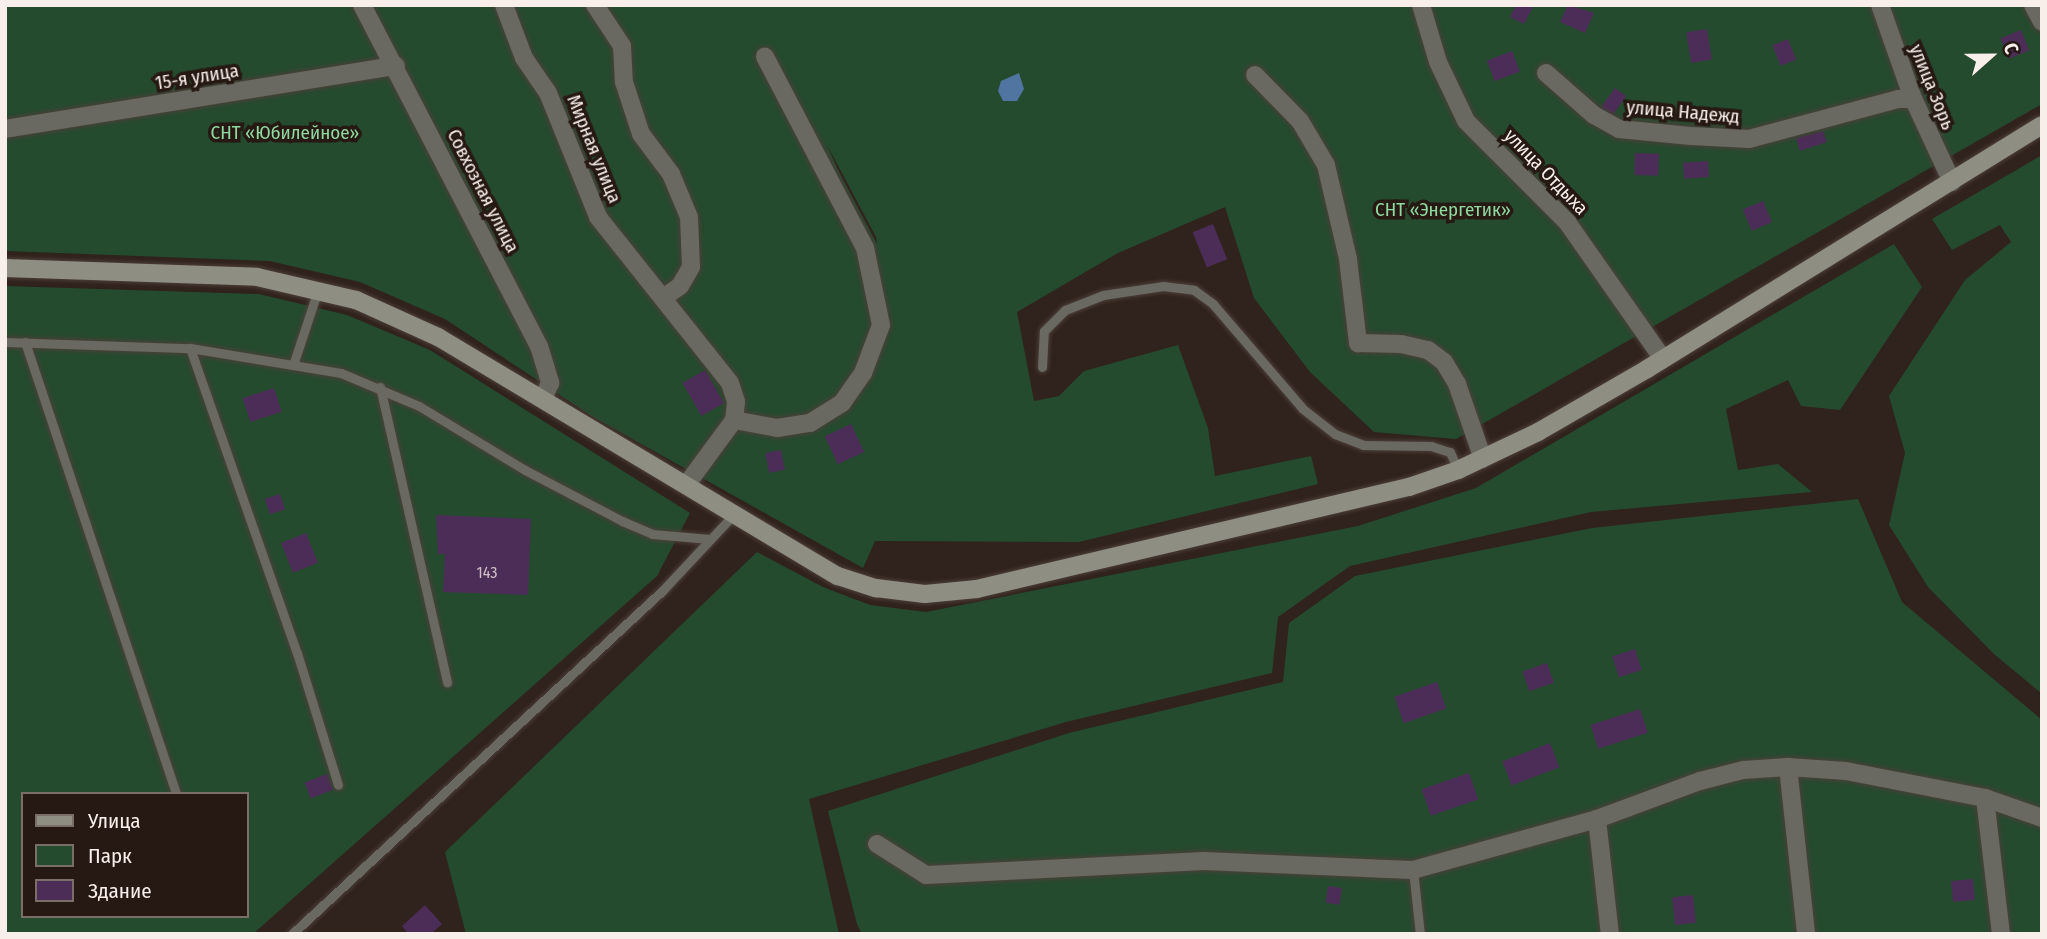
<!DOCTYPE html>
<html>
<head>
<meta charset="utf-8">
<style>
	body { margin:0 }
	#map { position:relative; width:2047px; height:939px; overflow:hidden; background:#30221c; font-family:"Fira Sans Condensed",sans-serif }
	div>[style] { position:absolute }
	.green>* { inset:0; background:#254b2f }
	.water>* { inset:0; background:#4f75a0 }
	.building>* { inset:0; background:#4c2d57; transform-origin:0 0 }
	.roads { filter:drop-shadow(0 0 2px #4c3f39) drop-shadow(0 0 2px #4c3f39) }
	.service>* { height:9px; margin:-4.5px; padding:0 4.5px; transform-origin:4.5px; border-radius:4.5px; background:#696861 }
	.minor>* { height:18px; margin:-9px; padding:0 9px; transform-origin:9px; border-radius:9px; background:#696861 }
	.tertiary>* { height:18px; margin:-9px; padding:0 9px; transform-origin:9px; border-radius:9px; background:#696861 }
	.secondary>* { height:18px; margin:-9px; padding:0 9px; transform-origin:9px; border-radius:9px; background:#8f8e82 }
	span { translate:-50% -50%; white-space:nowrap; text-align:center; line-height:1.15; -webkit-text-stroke:7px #261812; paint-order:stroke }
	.number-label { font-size:16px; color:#cebec5 }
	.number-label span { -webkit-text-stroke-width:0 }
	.street-label { font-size:19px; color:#f9efea }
	.park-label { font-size:19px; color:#8ed99f }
	.frame { position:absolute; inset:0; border:7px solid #f9efea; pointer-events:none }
	.legend { position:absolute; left:21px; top:792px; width:228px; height:126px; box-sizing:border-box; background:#261812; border:2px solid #7a6e68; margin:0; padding:9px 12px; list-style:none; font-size:21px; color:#f9efea }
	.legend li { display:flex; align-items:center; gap:14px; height:35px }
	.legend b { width:35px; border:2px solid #7a6e68 }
	.north { position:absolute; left:1956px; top:21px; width:70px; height:70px; -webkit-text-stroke:5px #261812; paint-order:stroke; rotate:69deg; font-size:19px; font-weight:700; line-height:28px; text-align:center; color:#f9efea }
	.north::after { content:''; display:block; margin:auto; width:24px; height:32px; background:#f9efea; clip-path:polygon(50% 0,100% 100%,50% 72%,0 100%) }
</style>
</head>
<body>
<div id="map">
	<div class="green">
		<div style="clip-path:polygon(evenodd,5px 5px,2042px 5px,2042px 104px,1456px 439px,1374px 432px,1310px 372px,1254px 298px,1225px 207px,1118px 253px,1017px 312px,1034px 401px,1059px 396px,1084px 371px,1178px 345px,1208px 428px,1215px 476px,1311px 456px,1318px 484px,1079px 542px,875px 541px,863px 568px,593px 417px,445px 319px,360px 282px,270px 261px,5px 251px,5px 5px,827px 145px,876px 237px,877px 244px,838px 170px,827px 145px)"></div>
		<div style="clip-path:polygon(2042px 155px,2042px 694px,1994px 654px,1928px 587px,1889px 525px,1905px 453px,1889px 396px,1965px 280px,2011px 242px,2000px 225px,1952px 250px,1932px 219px)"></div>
		<div style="clip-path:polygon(1894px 244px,1922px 287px,1840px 410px,1801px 406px,1788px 380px,1726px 409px,1738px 470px,1778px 464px,1812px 492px,1591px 512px,1350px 566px,1278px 617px,1272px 673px,1066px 722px,809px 799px,839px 934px,466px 934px,445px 852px,757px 552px,823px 587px,870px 605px,926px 612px,1358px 526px,1476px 488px)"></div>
		<div style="clip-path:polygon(evenodd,5px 286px,259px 294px,347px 315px,430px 350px,690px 513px,657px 576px,253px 934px,5px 934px,5px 286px,23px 794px,247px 794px,247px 916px,23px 916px,23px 794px)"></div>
		<div style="clip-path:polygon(1858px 499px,1902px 602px,2042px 720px,2042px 934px,862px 934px,857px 924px,828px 811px,1069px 733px,1283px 682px,1289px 623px,1355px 576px,1592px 528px)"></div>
	</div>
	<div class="water">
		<div style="clip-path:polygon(1019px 73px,1024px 89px,1017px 101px,1003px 101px,998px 91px,1001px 81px)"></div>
	</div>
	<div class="building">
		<div style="clip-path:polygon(1516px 5px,1534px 5px,1524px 24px,1510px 17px)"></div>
		<div style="clip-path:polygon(1568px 5px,1594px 13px,1585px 33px,1560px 22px)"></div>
		<div style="left:1707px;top:29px;width:31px;height:21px;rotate:81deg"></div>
		<div style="left:2021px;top:30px;width:22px;height:22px;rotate:68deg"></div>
		<div style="left:1788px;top:39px;width:22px;height:17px;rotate:68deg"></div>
		<div style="left:1512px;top:51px;width:22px;height:27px;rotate:69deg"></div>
		<div style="left:1615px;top:88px;width:14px;height:23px;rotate:36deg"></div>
		<div style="clip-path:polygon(1823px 131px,1827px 142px,1800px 151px,1796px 138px)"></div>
		<div style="left:1635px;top:153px;width:24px;height:22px;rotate:2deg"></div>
		<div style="left:1708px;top:161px;width:16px;height:25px;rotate:86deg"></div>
		<div style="left:1763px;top:201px;width:23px;height:22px;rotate:67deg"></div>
		<div style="left:1213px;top:224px;width:38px;height:22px;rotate:68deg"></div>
		<div style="left:705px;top:370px;width:38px;height:26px;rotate:60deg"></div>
		<div style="left:274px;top:388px;width:25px;height:33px;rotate:72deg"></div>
		<div style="left:851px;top:424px;width:31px;height:29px;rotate:65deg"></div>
		<div style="left:781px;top:450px;width:20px;height:16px;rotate:79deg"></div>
		<div style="left:280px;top:494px;width:16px;height:16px;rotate:72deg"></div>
		<div style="clip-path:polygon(436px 515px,531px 519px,528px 595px,443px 592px,445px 554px,438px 554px)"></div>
		<div style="left:306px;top:533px;width:32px;height:27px;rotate:68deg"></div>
		<div style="left:1635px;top:649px;width:22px;height:24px;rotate:72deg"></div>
		<div style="left:1547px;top:663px;width:21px;height:26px;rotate:71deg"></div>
		<div style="left:1437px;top:682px;width:28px;height:45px;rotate:71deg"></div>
		<div style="left:1640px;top:709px;width:25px;height:52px;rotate:72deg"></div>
		<div style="left:1550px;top:743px;width:26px;height:51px;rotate:69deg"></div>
		<div style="left:1469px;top:773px;width:28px;height:50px;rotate:71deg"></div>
		<div style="left:327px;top:774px;width:17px;height:24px;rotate:69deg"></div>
		<div style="left:1973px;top:879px;width:21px;height:22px;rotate:85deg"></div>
		<div style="left:1328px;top:886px;width:14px;height:17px;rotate:8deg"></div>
		<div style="left:1693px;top:895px;width:28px;height:21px;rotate:84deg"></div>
		<div style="clip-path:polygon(425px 905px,442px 924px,431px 934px,408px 934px,402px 926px)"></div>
	</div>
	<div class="roads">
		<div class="service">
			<div style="left:5px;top:342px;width:185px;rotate:1.9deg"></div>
			<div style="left:190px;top:348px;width:153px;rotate:9.4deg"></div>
			<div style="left:341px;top:373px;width:85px;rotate:22.9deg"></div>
			<div style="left:419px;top:406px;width:124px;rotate:31.1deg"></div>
			<div style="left:525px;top:470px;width:110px;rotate:27.7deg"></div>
			<div style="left:622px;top:521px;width:33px;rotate:23deg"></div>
			<div style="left:652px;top:534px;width:58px;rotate:4.9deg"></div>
			<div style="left:25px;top:342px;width:477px;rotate:71.5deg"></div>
			<div style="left:190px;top:348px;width:323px;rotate:70.7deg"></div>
			<div style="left:297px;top:653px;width:138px;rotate:72.7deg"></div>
			<div style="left:294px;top:362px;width:76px;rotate:-71.6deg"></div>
			<div style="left:1042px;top:367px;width:36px;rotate:-87deg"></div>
			<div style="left:1044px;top:331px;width:30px;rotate:-45deg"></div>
			<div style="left:1065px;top:310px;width:41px;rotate:-21.5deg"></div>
			<div style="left:1103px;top:295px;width:61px;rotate:-8.5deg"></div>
			<div style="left:1163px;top:286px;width:31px;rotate:7deg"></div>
			<div style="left:1194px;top:290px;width:24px;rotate:36deg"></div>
			<div style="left:1213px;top:304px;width:138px;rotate:49.4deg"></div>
			<div style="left:1303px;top:409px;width:41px;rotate:38deg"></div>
			<div style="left:1335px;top:434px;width:30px;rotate:21deg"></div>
			<div style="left:1363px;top:445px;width:68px;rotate:0.8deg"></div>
			<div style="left:1431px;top:446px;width:20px;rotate:18deg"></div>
			<div style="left:1450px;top:452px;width:20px;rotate:66deg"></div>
			<div style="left:380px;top:387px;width:303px;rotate:77.2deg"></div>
			<div style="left:1413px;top:870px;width:64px;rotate:83.8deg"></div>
			<div style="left:292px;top:934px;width:506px;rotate:-42.84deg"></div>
			<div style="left:663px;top:590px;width:104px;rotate:-46.9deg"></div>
		</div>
		<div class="minor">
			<div style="left:504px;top:5px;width:57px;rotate:69.3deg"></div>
			<div style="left:524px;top:58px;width:42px;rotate:55.6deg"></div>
			<div style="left:548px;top:93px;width:134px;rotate:68deg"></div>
			<div style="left:598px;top:217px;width:212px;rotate:51.5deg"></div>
			<div style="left:730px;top:383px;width:20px;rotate:72deg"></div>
			<div style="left:736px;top:402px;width:18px;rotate:96deg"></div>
			<div style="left:734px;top:420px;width:79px;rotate:126.3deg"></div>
			<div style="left:595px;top:5px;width:49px;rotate:56.6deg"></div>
			<div style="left:622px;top:46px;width:36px;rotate:87deg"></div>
			<div style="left:624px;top:82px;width:55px;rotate:71.9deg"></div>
			<div style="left:641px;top:134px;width:50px;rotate:53.1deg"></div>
			<div style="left:671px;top:174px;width:47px;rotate:67.3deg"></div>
			<div style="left:689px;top:217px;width:50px;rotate:87.7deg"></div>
			<div style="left:691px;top:267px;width:22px;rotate:120deg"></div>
			<div style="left:680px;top:286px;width:21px;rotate:145deg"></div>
			<div style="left:1421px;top:5px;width:59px;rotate:73.4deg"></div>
			<div style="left:1438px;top:62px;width:65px;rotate:64.6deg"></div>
			<div style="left:1466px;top:121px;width:143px;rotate:45deg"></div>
			<div style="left:1567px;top:222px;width:167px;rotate:55deg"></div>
			<div style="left:1880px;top:5px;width:96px;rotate:70.6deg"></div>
			<div style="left:1912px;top:96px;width:95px;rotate:65.1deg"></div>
			<div style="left:1546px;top:73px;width:64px;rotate:41.2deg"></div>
			<div style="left:1594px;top:115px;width:29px;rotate:29deg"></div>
			<div style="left:1619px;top:129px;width:72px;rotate:5.6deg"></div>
			<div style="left:1691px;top:136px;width:58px;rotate:3deg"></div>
			<div style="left:1749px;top:139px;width:154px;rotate:-15deg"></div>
			<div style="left:1898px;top:99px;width:15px"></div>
			<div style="left:1255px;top:75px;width:64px;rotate:45.6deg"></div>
			<div style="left:1300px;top:121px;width:51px;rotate:59.4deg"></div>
			<div style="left:1326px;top:165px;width:97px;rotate:76.8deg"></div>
			<div style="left:1348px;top:259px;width:85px;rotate:83.2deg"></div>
			<div style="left:1358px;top:343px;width:43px;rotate:1.3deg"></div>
			<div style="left:1401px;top:344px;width:28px;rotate:13deg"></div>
			<div style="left:1428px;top:350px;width:20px;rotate:37deg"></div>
			<div style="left:1444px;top:362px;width:26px;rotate:59deg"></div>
			<div style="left:1457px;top:384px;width:79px;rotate:70.9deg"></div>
			<div style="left:5px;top:129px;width:396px;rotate:-9.2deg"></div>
			<div style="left:734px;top:420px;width:44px;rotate:10.5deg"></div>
			<div style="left:777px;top:428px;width:33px;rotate:-9deg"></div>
			<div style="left:810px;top:423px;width:38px;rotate:-32deg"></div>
			<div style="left:842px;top:403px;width:37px;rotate:-55deg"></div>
			<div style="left:863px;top:373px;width:51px;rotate:-69.4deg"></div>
			<div style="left:881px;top:325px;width:79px;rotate:-101.7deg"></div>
			<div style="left:865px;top:248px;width:216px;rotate:-117.6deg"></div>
			<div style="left:1788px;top:767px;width:168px;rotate:83.8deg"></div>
			<div style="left:1985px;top:798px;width:137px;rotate:83.3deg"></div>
			<div style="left:1597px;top:819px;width:116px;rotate:83.6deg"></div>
			<div style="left:877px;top:844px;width:58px;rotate:32.3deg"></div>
			<div style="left:926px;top:875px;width:278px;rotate:-2.9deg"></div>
			<div style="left:1204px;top:861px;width:209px;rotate:2.5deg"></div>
			<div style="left:1413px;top:870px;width:191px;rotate:-15.5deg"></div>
			<div style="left:1597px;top:819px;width:110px;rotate:-20.3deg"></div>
			<div style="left:1700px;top:781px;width:44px;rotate:-14.3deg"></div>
			<div style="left:1743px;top:770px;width:45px;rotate:-3.8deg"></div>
			<div style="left:1788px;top:767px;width:58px;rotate:3.9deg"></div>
			<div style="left:1846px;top:771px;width:142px;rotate:11deg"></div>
			<div style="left:1985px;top:798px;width:60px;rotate:19.3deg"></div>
		</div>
		<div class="tertiary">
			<div style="left:362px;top:5px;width:384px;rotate:62.6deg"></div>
			<div style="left:539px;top:346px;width:39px;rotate:73deg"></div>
			<div style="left:550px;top:383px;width:17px;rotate:114deg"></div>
			<div style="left:2033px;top:5px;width:19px;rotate:62deg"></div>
		</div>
		<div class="secondary">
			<div style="left:5px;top:268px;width:252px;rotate:2deg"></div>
			<div style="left:257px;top:277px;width:102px;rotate:13.1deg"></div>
			<div style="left:356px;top:300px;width:90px;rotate:24.3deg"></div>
			<div style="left:438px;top:337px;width:466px;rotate:30.9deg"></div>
			<div style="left:838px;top:576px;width:40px;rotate:18deg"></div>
			<div style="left:876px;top:588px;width:49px;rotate:7deg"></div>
			<div style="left:925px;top:594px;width:52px;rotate:-5.5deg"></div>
			<div style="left:977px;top:589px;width:444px;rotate:-13.3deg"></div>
			<div style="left:1409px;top:487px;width:52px;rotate:-19.1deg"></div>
			<div style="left:1458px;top:470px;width:89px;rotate:-25.4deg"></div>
			<div style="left:1538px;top:432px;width:126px;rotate:-30deg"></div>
			<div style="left:1647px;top:369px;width:464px;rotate:-31.7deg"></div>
		</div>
	</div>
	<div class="number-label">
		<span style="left:487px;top:573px">143</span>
	</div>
	<div class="street-label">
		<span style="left:197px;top:77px;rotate:-9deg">15-я улица</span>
		<span style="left:1932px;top:87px;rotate:68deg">улица Зорь</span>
		<span style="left:1683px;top:112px;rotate:5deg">улица Надежд</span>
		<span style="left:594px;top:149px;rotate:68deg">Мирная улица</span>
		<span style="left:1546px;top:172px;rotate:46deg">улица Отдыха</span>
		<span style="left:483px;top:191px;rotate:63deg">Совхозная улица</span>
	</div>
	<div class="park-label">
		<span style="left:285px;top:133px">СНТ «Юбилейное»</span>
		<span style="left:1443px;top:210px">СНТ «Энергетик»</span>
	</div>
	<div class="frame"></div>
	<ul class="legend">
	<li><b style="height:9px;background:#8f8e82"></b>Улица</li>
	<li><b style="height:19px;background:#254b2f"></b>Парк</li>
	<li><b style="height:19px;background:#4c2d57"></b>Здание</li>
	</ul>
	<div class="north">С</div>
</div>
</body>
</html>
